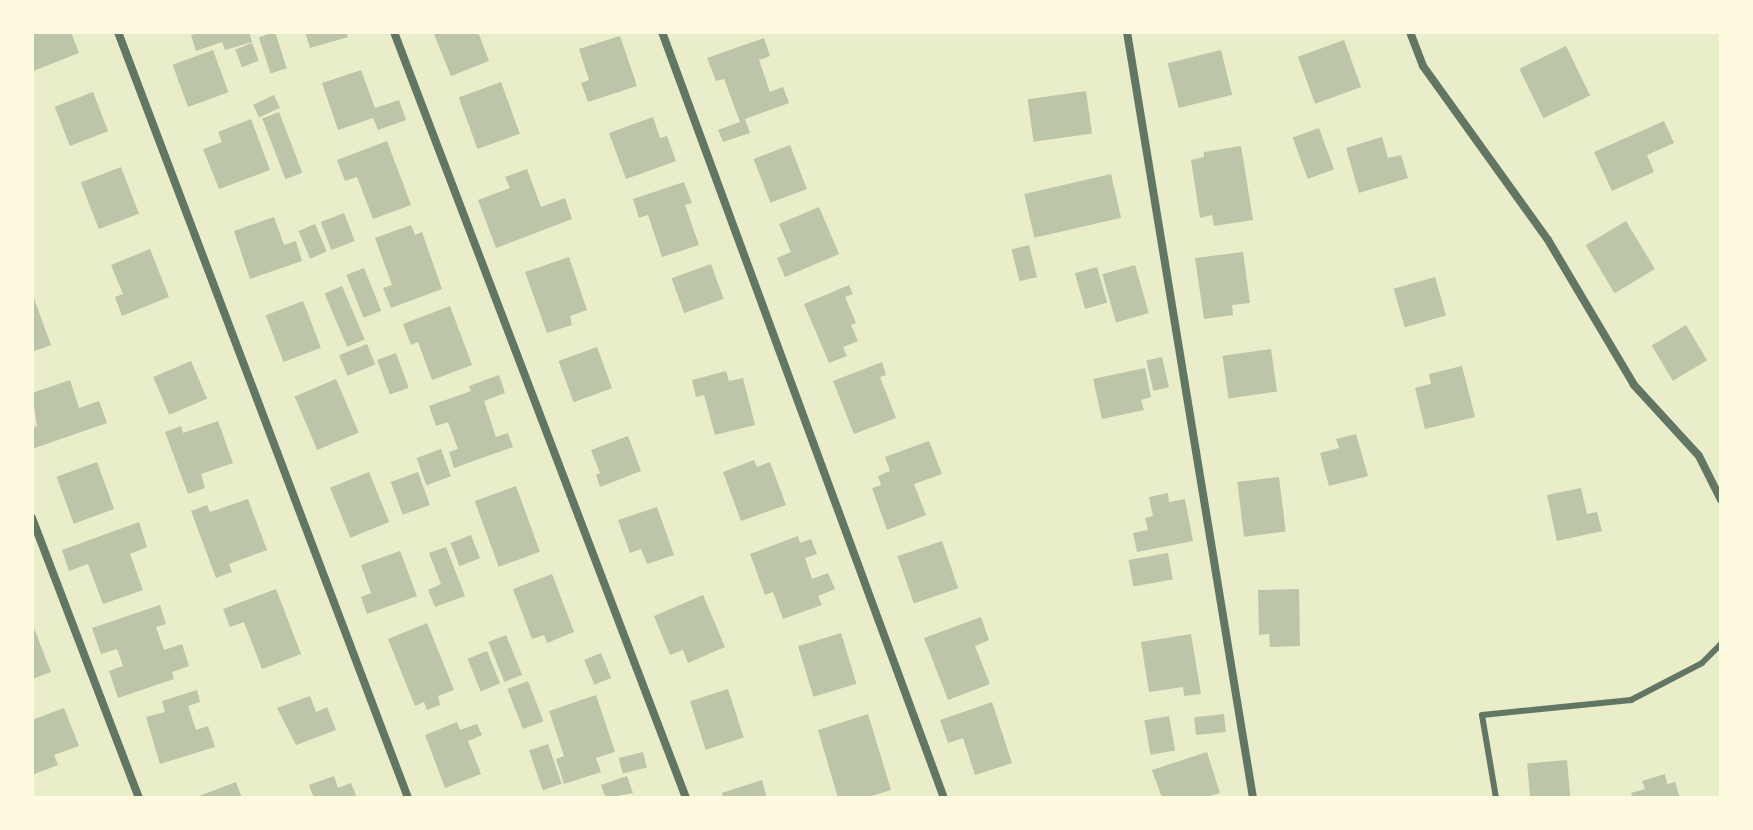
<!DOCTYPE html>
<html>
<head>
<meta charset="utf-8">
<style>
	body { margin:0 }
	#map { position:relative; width:1753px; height:830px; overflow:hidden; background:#e9edc9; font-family:"Nunito Sans",sans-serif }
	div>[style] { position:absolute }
	.building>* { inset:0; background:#bcc5a7; transform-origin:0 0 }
	.service>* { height:6px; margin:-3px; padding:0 3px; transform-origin:3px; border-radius:3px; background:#617663 }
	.minor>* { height:8px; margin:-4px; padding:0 4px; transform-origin:4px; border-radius:4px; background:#617663 }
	span { translate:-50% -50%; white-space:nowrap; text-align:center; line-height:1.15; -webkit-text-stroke:6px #fefae0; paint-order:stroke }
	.frame { position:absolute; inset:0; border:34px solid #fefae0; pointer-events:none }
</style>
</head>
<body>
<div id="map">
	<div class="building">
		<div style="clip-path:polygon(32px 32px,71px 32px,79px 53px,33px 71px)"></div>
		<div style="clip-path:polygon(201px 32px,249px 32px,252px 42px,225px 50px,222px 42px,196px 51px,191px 35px)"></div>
		<div style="left:275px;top:32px;width:38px;height:17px;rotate:72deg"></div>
		<div style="clip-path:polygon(305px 32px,346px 32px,348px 37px,310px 48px)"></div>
		<div style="clip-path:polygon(433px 32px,478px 32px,489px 61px,451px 76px)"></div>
		<div style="clip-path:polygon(620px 36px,637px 86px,588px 102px,581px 83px,589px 80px,579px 49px)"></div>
		<div style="clip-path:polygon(764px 38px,770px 56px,759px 60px,770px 92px,783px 87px,789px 103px,745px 119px,750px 133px,723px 142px,718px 130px,740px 122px,724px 79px,716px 81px,707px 58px)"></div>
		<div style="left:1344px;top:40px;width:50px;height:49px;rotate:70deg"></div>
		<div style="left:252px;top:43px;width:19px;height:18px;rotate:69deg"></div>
		<div style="left:1566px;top:46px;width:55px;height:52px;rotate:64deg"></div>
		<div style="left:213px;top:50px;width:45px;height:43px;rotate:70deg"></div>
		<div style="left:1221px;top:50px;width:46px;height:55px;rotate:76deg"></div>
		<div style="clip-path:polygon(361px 70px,375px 108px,399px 100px,406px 120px,378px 130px,373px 118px,338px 130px,322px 83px)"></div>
		<div style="left:501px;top:82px;width:55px;height:45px;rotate:70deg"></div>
		<div style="left:1086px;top:91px;width:43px;height:59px;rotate:82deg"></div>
		<div style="left:93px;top:92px;width:42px;height:41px;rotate:69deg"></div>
		<div style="left:274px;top:95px;width:14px;height:23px;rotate:65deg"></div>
		<div style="left:279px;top:112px;width:65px;height:18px;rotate:69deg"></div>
		<div style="clip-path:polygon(653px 117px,660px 138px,667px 136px,676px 161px,626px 179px,609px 133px)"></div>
		<div style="clip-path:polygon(251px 119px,270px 170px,219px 189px,203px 149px,222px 142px,218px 132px)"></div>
		<div style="clip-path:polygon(1664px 121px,1674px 143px,1647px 155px,1654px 172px,1612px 191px,1594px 152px)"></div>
		<div style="left:1319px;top:128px;width:44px;height:28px;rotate:70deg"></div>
		<div style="clip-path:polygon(1382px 137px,1388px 158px,1401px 155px,1408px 178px,1359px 193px,1346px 148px)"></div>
		<div style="clip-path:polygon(387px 141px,411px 205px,373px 219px,357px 177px,345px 181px,337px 160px)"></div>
		<div style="left:790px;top:145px;width:47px;height:39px;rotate:69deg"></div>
		<div style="clip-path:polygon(1241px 146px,1253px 220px,1214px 226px,1212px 215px,1200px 218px,1191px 160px,1204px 157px,1204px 152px)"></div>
		<div style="left:121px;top:167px;width:50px;height:43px;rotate:69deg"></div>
		<div style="clip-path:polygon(527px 169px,541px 207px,565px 198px,572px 219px,496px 248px,478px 200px,510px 188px,505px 177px)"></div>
		<div style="left:1111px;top:174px;width:45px;height:89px;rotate:77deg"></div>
		<div style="clip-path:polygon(684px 182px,692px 203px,685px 205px,699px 245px,662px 257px,648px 215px,639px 218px,633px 199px)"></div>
		<div style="clip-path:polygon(819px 207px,839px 254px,785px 277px,777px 258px,791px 252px,779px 224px)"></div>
		<div style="left:344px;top:213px;width:30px;height:25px;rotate:69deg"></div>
		<div style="clip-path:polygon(274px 217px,284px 245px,296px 241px,302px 261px,250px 279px,234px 231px)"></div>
		<div style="left:1626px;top:221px;width:56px;height:47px;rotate:59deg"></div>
		<div style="left:315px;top:224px;width:30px;height:18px;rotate:67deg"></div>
		<div style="clip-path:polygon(411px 225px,415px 235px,422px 232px,442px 289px,391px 308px,383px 288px,392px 285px,375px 238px)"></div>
		<div style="left:1029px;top:245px;width:33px;height:18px;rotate:76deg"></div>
		<div style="clip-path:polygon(150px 249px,169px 297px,122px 316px,115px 297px,123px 294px,111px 265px)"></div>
		<div style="clip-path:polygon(1243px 252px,1250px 303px,1232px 305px,1233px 315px,1204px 319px,1195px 258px)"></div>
		<div style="clip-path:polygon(569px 257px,587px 310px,570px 316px,572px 325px,547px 333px,525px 272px)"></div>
		<div style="left:711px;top:264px;width:37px;height:42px;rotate:70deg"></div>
		<div style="left:1135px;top:265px;width:50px;height:34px;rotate:74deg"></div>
		<div style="left:1097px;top:267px;width:37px;height:23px;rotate:74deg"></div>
		<div style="left:364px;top:268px;width:46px;height:19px;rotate:68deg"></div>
		<div style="left:1435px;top:277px;width:40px;height:43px;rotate:74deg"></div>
		<div style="clip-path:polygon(849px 285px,853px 294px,845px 297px,856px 323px,851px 325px,858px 341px,843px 347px,847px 356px,829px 363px,804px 304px)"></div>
		<div style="left:342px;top:286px;width:58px;height:19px;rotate:67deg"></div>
		<div style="clip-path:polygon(32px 293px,51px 345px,32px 352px)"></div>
		<div style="left:303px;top:301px;width:50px;height:40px;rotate:69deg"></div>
		<div style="clip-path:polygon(450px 306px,472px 365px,432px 380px,418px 342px,411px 345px,403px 324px)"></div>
		<div style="left:1686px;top:325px;width:41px;height:40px;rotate:59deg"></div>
		<div style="left:367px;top:344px;width:22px;height:30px;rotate:68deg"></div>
		<div style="left:597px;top:347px;width:44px;height:41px;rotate:70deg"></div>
		<div style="left:1271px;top:349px;width:43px;height:49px;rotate:82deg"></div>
		<div style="left:396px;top:353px;width:37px;height:20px;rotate:70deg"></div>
		<div style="left:1162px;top:357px;width:31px;height:16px;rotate:77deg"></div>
		<div style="left:191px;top:361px;width:41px;height:41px;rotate:67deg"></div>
		<div style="clip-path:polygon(882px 362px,886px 375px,880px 377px,896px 418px,854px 434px,833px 381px)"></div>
		<div style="clip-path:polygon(1462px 366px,1475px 417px,1425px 429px,1415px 388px,1431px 384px,1429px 374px)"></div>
		<div style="clip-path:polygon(1145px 368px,1151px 397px,1141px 400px,1144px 410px,1102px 419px,1093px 379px)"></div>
		<div style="clip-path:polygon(726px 371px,729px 381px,743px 378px,755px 425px,715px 435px,704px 395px,696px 397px,692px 380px)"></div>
		<div style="clip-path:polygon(499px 375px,505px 393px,484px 401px,496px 437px,508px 433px,513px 447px,454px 468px,449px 452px,458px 449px,448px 422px,436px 426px,429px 406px,471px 391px,469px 386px)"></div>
		<div style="left:336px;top:379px;width:58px;height:45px;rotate:67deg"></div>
		<div style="clip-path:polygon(70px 380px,79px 408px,99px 401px,107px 423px,32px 449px,32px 428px,37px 426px,32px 393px)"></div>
		<div style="clip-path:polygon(218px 421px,233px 463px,201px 474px,205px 488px,188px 494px,165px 432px,181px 426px,183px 433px)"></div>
		<div style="clip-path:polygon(1356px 434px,1368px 476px,1329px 486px,1320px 453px,1339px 448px,1336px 439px)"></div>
		<div style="clip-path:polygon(628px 436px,641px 471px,600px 487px,596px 475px,600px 473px,591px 450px)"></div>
		<div style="clip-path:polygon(929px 441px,942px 474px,914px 484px,926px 515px,887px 530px,872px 488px,881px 485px,878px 476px,890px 471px,885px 457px)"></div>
		<div style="left:441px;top:449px;width:29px;height:26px;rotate:70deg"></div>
		<div style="clip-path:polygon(754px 460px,757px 467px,770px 462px,786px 505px,741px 521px,723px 472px)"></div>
		<div style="left:97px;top:462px;width:50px;height:43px;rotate:70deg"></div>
		<div style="left:369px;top:472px;width:54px;height:42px;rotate:68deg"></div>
		<div style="left:418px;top:472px;width:35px;height:29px;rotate:70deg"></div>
		<div style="left:1279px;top:477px;width:55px;height:42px;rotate:83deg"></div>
		<div style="left:516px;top:486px;width:70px;height:44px;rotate:70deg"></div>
		<div style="clip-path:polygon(1581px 488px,1587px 514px,1597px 512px,1602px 531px,1557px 541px,1547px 495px)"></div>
		<div style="clip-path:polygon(1168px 493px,1169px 502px,1185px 499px,1193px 541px,1137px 552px,1133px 533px,1148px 530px,1145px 518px,1153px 516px,1149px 497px)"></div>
		<div style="clip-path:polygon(248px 499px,267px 550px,229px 564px,232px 572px,216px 578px,191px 511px,207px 505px,210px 512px)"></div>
		<div style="clip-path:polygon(657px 507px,674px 555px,647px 564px,641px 549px,630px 553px,618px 520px)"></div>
		<div style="clip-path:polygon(139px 522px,147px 547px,130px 554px,143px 590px,103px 604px,88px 564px,69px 571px,62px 550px)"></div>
		<div style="left:471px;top:535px;width:25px;height:22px;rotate:69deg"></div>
		<div style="clip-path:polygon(798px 536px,800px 543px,811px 539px,817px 554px,805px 558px,812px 579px,828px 573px,835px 589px,818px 596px,822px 605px,783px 619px,773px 592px,765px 595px,750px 554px)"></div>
		<div style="left:942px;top:541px;width:50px;height:47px;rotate:71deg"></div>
		<div style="clip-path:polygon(446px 547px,465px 596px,435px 607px,428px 590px,441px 584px,429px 553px)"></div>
		<div style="clip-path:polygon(400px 551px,417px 596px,367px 614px,361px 597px,371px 593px,361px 565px)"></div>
		<div style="left:1168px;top:553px;width:27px;height:40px;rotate:80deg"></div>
		<div style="clip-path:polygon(552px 574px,574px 632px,547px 643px,544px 635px,532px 639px,513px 589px)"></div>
		<div style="clip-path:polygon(276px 589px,301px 654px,262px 669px,244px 622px,230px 627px,223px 609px)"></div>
		<div style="clip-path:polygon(1299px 589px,1300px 646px,1270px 647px,1269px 634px,1259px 635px,1258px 590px)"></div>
		<div style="clip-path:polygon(703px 595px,725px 647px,688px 663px,683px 650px,670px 655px,654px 616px)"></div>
		<div style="clip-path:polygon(160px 605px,166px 624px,156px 627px,164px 650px,182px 644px,189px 666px,172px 672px,174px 679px,118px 698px,109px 671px,123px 666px,117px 649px,101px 654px,92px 628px)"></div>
		<div style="clip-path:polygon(981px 617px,989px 640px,975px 646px,990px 684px,948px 700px,924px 638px)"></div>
		<div style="clip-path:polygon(32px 623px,51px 672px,32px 679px)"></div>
		<div style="clip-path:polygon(427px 623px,454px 690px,438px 696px,440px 705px,427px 710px,424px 702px,415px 706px,388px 639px)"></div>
		<div style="left:841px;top:633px;width:53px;height:45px;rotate:73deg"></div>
		<div style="clip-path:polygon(1191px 634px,1201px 694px,1184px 696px,1183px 687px,1149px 692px,1141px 642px)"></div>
		<div style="left:506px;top:635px;width:43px;height:19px;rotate:68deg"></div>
		<div style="left:487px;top:651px;width:35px;height:21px;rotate:68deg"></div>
		<div style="left:601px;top:653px;width:27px;height:18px;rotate:68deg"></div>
		<div style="left:528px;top:681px;width:43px;height:22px;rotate:69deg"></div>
		<div style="left:728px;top:689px;width:51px;height:40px;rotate:72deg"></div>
		<div style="clip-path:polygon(197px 690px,200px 702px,188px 706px,196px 730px,208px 726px,215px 747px,160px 764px,146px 717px,165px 712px,162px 701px)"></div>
		<div style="clip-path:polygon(596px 695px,615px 752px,596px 758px,601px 772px,564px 784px,556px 759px,564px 756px,549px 711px)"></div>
		<div style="clip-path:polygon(310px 696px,316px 712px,327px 707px,336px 730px,296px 745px,277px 708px)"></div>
		<div style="clip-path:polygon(992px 702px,1012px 763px,975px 775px,963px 738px,948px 743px,940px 720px)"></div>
		<div style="clip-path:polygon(64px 708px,79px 746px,54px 755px,58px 765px,32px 775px,32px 720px)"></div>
		<div style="clip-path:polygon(868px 714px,891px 790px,865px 798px,838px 798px,818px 730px)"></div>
		<div style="left:1224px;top:714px;width:18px;height:30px;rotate:84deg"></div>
		<div style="left:1169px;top:716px;width:35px;height:25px;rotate:80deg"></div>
		<div style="clip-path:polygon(457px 722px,460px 730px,477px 724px,482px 735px,468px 741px,481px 774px,445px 788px,425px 735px)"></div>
		<div style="left:548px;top:744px;width:42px;height:20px;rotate:71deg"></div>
		<div style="left:643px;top:752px;width:16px;height:25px;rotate:76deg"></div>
		<div style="clip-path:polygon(1207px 752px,1220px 793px,1204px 798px,1162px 798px,1152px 770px)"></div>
		<div style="left:1567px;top:760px;width:38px;height:40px;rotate:85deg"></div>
		<div style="clip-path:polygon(1665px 774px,1667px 784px,1675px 782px,1680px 798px,1633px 798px,1631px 793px,1645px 789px,1642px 781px)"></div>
		<div style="clip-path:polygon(334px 776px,338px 788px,351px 783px,357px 798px,314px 798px,309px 785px)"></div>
		<div style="clip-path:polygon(627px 776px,633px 793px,606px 798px,601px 785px)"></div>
		<div style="clip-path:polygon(762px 780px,767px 798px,723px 798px,722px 793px)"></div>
		<div style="clip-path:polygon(236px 782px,242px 798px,194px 798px)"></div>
	</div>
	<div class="service">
		<div style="left:1496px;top:798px;width:84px;rotate:-99.6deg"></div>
		<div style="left:1482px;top:715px;width:150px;rotate:-5.7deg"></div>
		<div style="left:1631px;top:700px;width:80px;rotate:-27.5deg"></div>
		<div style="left:1702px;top:663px;width:27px;rotate:-45deg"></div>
	</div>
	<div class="minor">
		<div style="left:118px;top:32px;width:819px;rotate:69.26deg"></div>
		<div style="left:394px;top:32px;width:820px;rotate:69.13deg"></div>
		<div style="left:662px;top:32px;width:816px;rotate:69.79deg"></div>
		<div style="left:1127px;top:32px;width:776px;rotate:80.66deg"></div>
		<div style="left:1410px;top:32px;width:36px;rotate:69deg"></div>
		<div style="left:1423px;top:66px;width:214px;rotate:54.3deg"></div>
		<div style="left:1548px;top:240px;width:169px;rotate:59.3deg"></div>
		<div style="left:1634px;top:385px;width:96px;rotate:47.5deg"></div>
		<div style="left:1699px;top:456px;width:49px;rotate:63.4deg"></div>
		<div style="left:32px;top:518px;width:300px;rotate:69.1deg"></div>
	</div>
	<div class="frame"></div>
</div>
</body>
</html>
